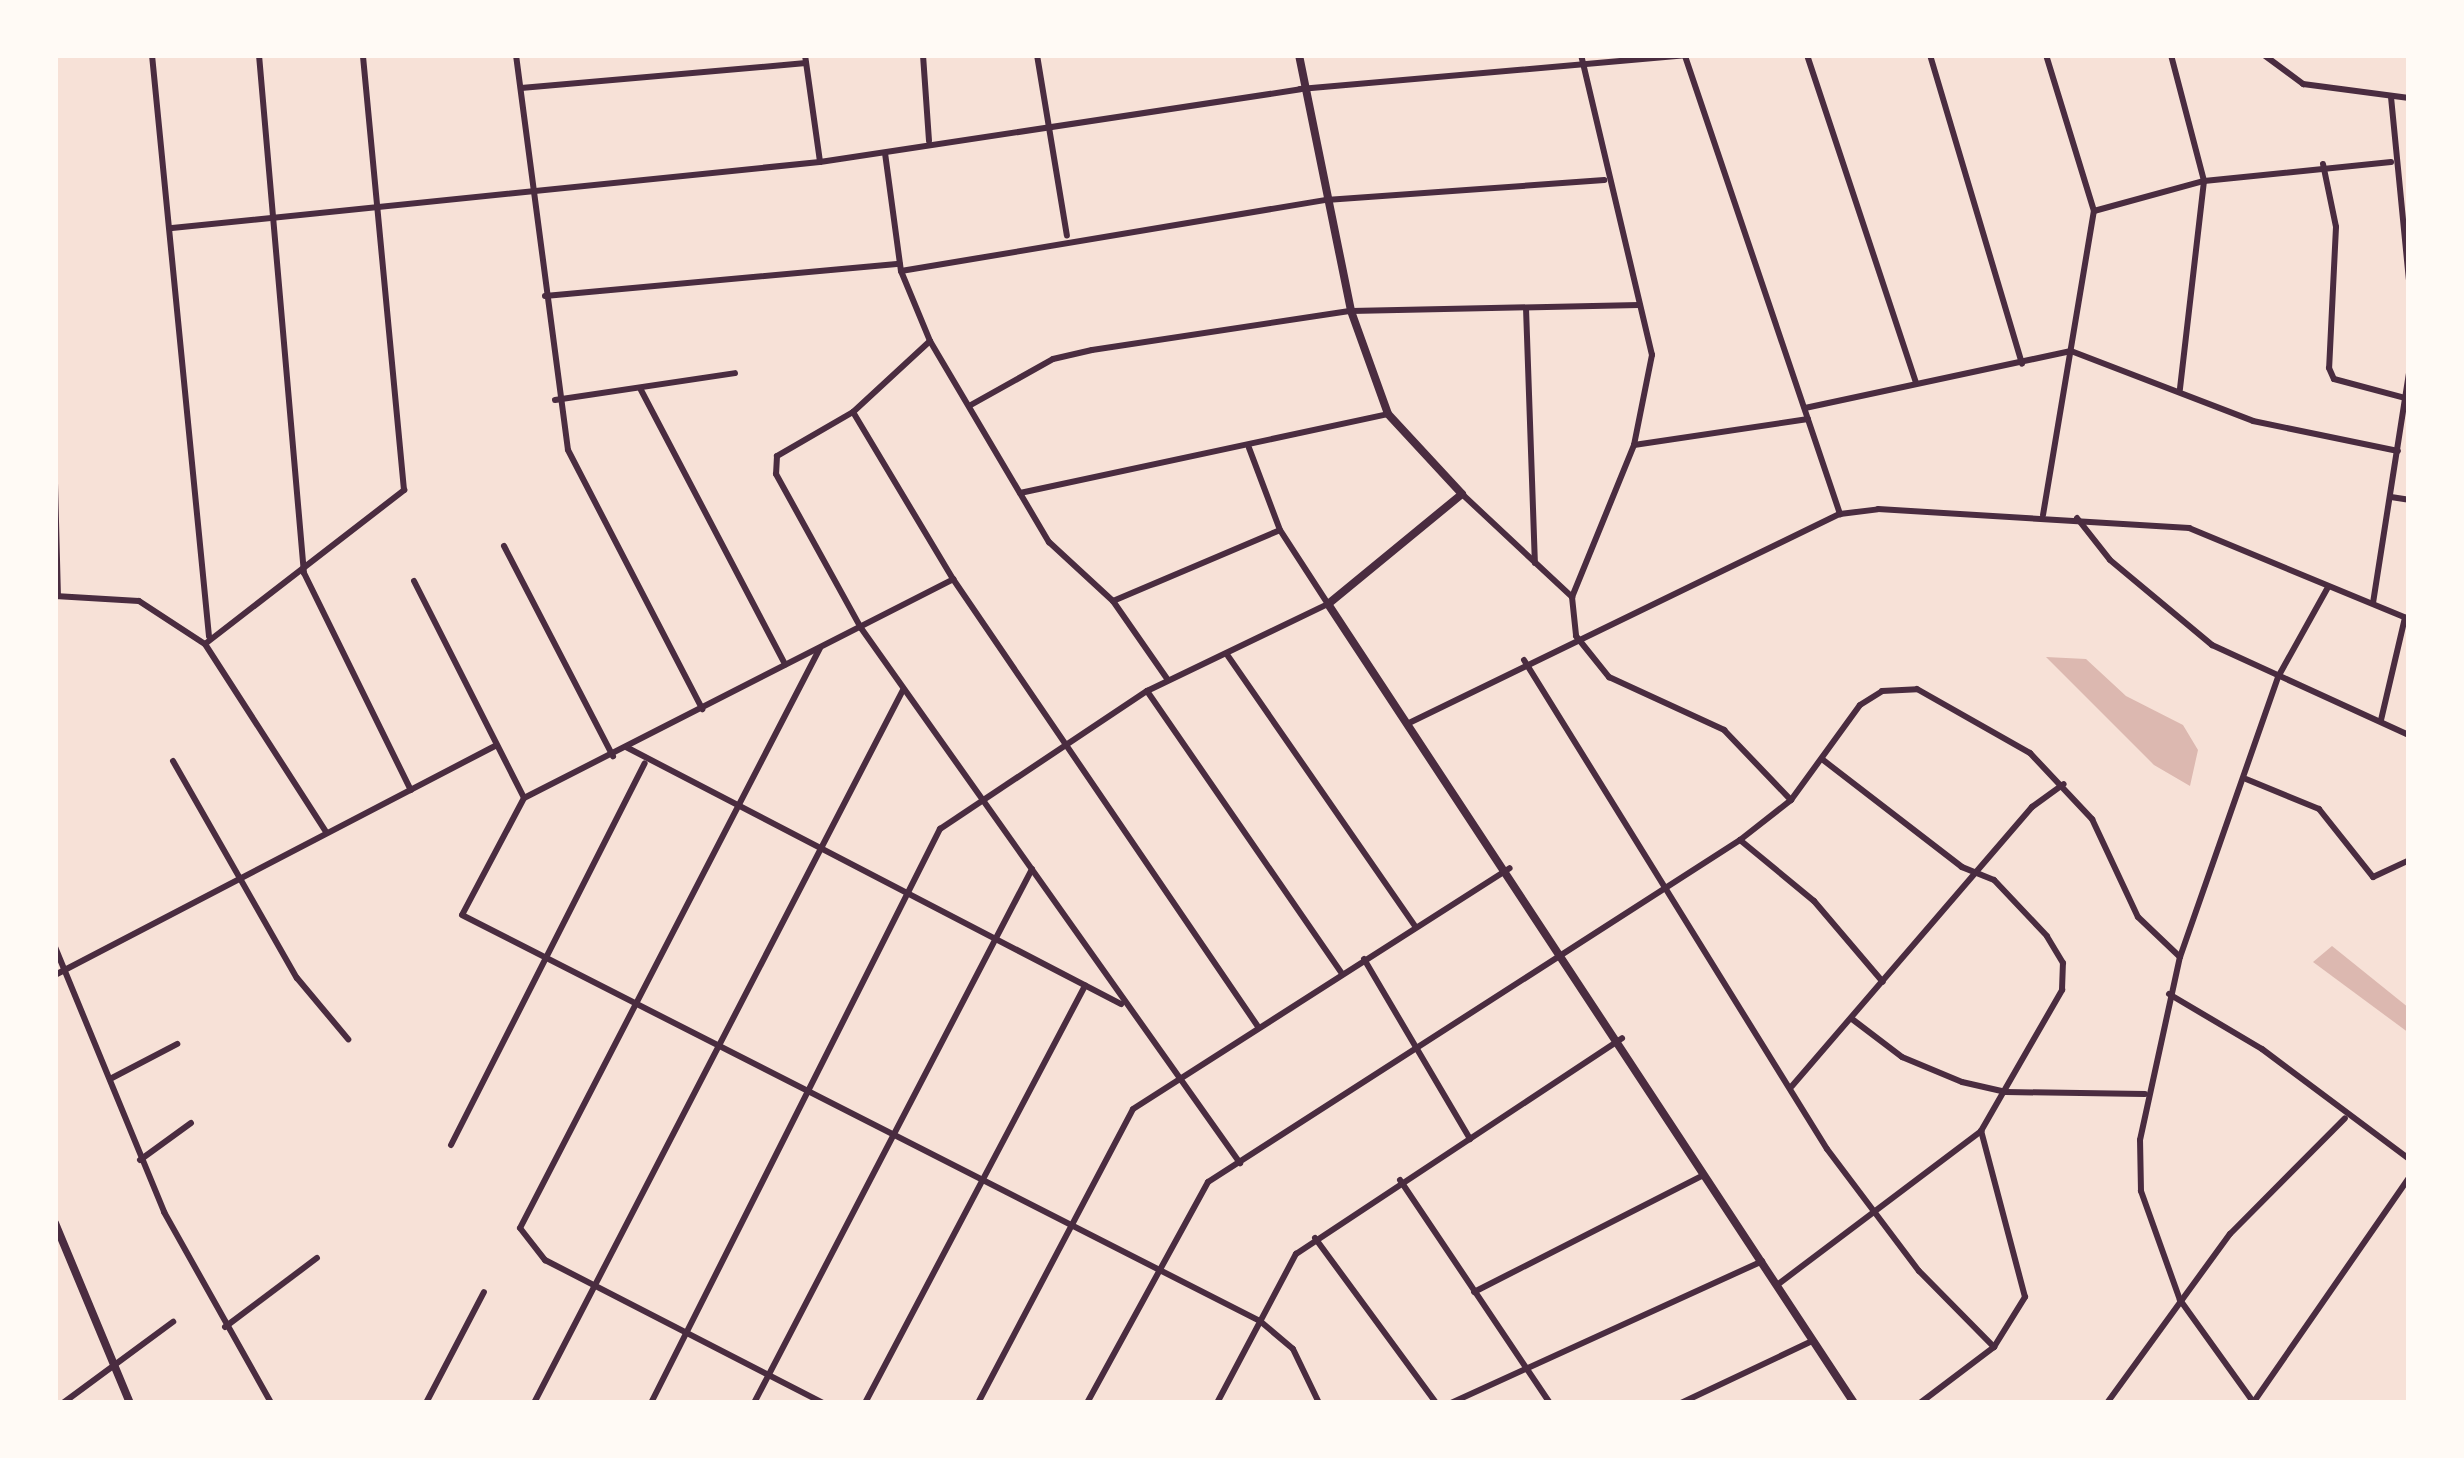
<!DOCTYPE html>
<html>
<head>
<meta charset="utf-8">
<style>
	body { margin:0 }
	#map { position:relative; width:2464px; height:1458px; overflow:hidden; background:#f7e1d7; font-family:"Sofia Sans Condensed",sans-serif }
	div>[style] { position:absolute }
	.water>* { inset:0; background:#dcb8b0 }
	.minor>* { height:6px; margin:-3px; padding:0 3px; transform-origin:3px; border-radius:3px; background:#4a2c40 }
	.tertiary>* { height:8px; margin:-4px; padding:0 4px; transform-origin:4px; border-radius:4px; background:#4a2c40 }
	span { translate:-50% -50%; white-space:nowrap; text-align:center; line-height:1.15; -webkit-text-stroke:10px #fffaf5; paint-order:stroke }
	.frame { position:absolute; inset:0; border:58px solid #fffaf5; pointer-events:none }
</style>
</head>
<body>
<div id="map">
	<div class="water">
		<div style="clip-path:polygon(2046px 657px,2086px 659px,2126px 696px,2183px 725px,2198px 750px,2190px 786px,2154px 765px)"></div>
		<div style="clip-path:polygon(2332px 946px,2409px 1008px,2409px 1033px,2313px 962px)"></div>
	</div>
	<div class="minor">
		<div style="left:152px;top:55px;width:584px;rotate:84.4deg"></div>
		<div style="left:259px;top:55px;width:520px;rotate:85.04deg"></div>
		<div style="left:304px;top:573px;width:242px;rotate:63.8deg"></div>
		<div style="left:516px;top:55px;width:398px;rotate:82.5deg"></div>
		<div style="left:568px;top:450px;width:292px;rotate:62.6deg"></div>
		<div style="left:805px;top:55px;width:108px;rotate:82deg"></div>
		<div style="left:923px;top:55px;width:86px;rotate:86deg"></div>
		<div style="left:1037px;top:55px;width:183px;rotate:80.6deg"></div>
		<div style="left:1807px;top:55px;width:345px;rotate:71.6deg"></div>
		<div style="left:1930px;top:55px;width:322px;rotate:73.4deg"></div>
		<div style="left:2171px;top:55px;width:130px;rotate:75.3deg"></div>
		<div style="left:2204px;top:181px;width:210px;rotate:96.6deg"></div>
		<div style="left:2264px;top:55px;width:49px;rotate:36.6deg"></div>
		<div style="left:2303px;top:84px;width:107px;rotate:7.5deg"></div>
		<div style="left:1685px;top:56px;width:484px;rotate:71.3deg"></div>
		<div style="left:521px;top:88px;width:286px;rotate:-5deg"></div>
		<div style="left:2391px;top:97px;width:183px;rotate:84.4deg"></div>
		<div style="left:885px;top:153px;width:119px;rotate:82.3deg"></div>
		<div style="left:901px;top:271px;width:76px;rotate:67.5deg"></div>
		<div style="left:930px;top:341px;width:234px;rotate:59.4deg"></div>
		<div style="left:1049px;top:542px;width:87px;rotate:42.7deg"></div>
		<div style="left:1113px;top:601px;width:96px;rotate:55.2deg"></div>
		<div style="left:2323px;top:164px;width:64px;rotate:78.3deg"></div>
		<div style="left:2336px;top:227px;width:141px;rotate:92.8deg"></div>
		<div style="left:2329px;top:368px;width:12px;rotate:66deg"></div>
		<div style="left:2334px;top:379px;width:78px;rotate:14.9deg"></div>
		<div style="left:2094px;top:211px;width:114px;rotate:-15.3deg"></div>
		<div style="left:2204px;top:181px;width:188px;rotate:-5.8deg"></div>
		<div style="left:172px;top:228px;width:651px;rotate:-5.82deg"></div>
		<div style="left:820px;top:162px;width:486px;rotate:-8.6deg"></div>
		<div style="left:1300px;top:89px;width:392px;rotate:-5deg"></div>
		<div style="left:901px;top:271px;width:431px;rotate:-9.5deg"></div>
		<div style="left:1326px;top:200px;width:279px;rotate:-4.1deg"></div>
		<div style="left:545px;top:296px;width:356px;rotate:-5.2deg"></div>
		<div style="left:1526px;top:308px;width:255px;rotate:88deg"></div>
		<div style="left:930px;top:341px;width:105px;rotate:137.3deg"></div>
		<div style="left:853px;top:412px;width:88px;rotate:149.9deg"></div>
		<div style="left:777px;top:456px;width:18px;rotate:93deg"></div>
		<div style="left:776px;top:474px;width:176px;rotate:61.1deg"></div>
		<div style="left:861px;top:628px;width:656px;rotate:54.69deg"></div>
		<div style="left:641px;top:390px;width:310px;rotate:62.3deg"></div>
		<div style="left:555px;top:400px;width:182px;rotate:-8.5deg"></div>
		<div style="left:969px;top:406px;width:96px;rotate:-29.2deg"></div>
		<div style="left:1053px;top:359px;width:40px;rotate:-13deg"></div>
		<div style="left:1092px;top:350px;width:262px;rotate:-8.6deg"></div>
		<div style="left:1351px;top:311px;width:288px;rotate:-1.2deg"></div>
		<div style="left:1805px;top:408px;width:272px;rotate:-12.1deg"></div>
		<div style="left:2071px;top:351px;width:195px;rotate:21deg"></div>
		<div style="left:2253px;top:421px;width:148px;rotate:11.7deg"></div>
		<div style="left:853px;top:412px;width:195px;rotate:59.1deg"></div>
		<div style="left:953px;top:579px;width:543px;rotate:55.73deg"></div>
		<div style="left:1634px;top:445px;width:176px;rotate:-8.5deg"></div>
		<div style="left:55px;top:483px;width:113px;rotate:88.5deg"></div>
		<div style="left:1020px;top:493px;width:376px;rotate:-12.1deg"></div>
		<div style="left:1462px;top:494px;width:151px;rotate:43.1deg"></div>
		<div style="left:1572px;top:597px;width:39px;rotate:84deg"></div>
		<div style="left:1576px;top:636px;width:53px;rotate:51.2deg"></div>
		<div style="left:1609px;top:677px;width:127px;rotate:24.7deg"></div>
		<div style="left:1724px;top:730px;width:97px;rotate:46.3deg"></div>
		<div style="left:2391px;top:497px;width:18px;rotate:9deg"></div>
		<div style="left:2043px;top:515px;width:308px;rotate:-80.5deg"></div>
		<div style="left:2094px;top:211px;width:163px;rotate:-107.1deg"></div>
		<div style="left:2077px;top:518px;width:53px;rotate:51.8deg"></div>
		<div style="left:2110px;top:560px;width:133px;rotate:39.8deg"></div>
		<div style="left:2212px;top:645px;width:217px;rotate:24.6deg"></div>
		<div style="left:504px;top:546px;width:237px;rotate:62.6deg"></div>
		<div style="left:414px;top:581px;width:243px;rotate:63.1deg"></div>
		<div style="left:55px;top:596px;width:84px;rotate:3.4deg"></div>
		<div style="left:139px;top:601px;width:79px;rotate:33.1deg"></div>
		<div style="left:205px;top:644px;width:224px;rotate:57.2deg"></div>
		<div style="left:1572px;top:597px;width:164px;rotate:-67.8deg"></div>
		<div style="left:1634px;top:445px;width:92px;rotate:-78.7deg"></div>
		<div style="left:1652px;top:355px;width:308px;rotate:-103.3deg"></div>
		<div style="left:1113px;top:601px;width:181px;rotate:-23deg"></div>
		<div style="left:2373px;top:603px;width:232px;rotate:-81.1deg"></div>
		<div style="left:205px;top:644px;width:252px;rotate:-37.7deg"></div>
		<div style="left:404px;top:490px;width:437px;rotate:-95.4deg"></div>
		<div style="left:820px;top:648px;width:653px;rotate:117.35deg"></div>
		<div style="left:520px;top:1228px;width:41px;rotate:52deg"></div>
		<div style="left:545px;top:1260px;width:313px;rotate:27.2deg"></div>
		<div style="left:1228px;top:656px;width:328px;rotate:55.3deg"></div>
		<div style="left:1524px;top:660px;width:575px;rotate:58.22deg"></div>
		<div style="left:1827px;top:1149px;width:153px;rotate:53deg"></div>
		<div style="left:1919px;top:1271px;width:107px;rotate:45.4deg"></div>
		<div style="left:1147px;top:691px;width:344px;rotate:55.4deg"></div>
		<div style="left:2381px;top:720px;width:105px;rotate:-76.8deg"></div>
		<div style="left:1409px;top:723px;width:479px;rotate:-25.9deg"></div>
		<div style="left:1840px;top:514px;width:38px;rotate:-7deg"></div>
		<div style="left:1878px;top:509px;width:312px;rotate:3.5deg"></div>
		<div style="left:2189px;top:528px;width:238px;rotate:22.5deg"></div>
		<div style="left:626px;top:747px;width:558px;rotate:27.44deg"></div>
		<div style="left:173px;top:761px;width:250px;rotate:60.3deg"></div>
		<div style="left:297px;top:978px;width:80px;rotate:50.1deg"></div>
		<div style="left:2246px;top:779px;width:79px;rotate:22.3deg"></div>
		<div style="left:2319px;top:809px;width:87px;rotate:51.5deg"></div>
		<div style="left:2373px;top:877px;width:40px;rotate:-25deg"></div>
		<div style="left:524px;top:798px;width:132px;rotate:117.9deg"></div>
		<div style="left:462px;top:915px;width:895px;rotate:26.97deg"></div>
		<div style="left:1260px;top:1321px;width:43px;rotate:40.3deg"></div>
		<div style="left:1293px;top:1349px;width:60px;rotate:64.3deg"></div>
		<div style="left:524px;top:798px;width:482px;rotate:-27deg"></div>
		<div style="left:1740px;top:840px;width:96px;rotate:39.5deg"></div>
		<div style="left:1814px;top:901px;width:106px;rotate:49.6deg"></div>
		<div style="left:55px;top:947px;width:287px;rotate:67.6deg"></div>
		<div style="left:164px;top:1212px;width:219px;rotate:60.7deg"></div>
		<div style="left:1364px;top:959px;width:209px;rotate:59.5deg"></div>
		<div style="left:55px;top:975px;width:496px;rotate:-27.5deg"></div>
		<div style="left:2169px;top:994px;width:108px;rotate:30.6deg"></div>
		<div style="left:2262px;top:1049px;width:184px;rotate:36.8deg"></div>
		<div style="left:1852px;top:1019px;width:63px;rotate:37.2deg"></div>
		<div style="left:1902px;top:1057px;width:65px;rotate:22.6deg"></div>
		<div style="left:1962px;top:1082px;width:45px;rotate:12.8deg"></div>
		<div style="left:2006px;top:1092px;width:139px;rotate:0.8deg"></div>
		<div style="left:110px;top:1079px;width:76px;rotate:-27.6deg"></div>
		<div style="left:1792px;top:1086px;width:368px;rotate:-49.3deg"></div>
		<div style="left:2032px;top:807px;width:39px;rotate:-36deg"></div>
		<div style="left:451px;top:1145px;width:428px;rotate:-63.1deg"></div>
		<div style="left:140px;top:1160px;width:63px;rotate:-36deg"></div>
		<div style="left:1400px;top:1180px;width:269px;rotate:56.1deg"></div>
		<div style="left:1315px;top:1238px;width:205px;rotate:53.7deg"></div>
		<div style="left:1777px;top:1285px;width:256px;rotate:-37deg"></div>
		<div style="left:1981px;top:1131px;width:163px;rotate:-60.1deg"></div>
		<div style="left:2062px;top:990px;width:27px;rotate:-88deg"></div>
		<div style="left:2063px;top:963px;width:31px;rotate:-121deg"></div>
		<div style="left:2047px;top:936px;width:77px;rotate:-133.4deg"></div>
		<div style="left:1994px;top:880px;width:35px;rotate:-158deg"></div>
		<div style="left:1962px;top:867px;width:175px;rotate:-142.4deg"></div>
		<div style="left:1474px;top:1292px;width:258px;rotate:-27deg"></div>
		<div style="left:225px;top:1327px;width:115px;rotate:-36.9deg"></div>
		<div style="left:63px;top:1403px;width:137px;rotate:-36.4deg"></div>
		<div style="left:426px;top:1403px;width:125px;rotate:-62.4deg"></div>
		<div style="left:534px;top:1403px;width:803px;rotate:-62.64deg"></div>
		<div style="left:651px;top:1403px;width:643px;rotate:-63.28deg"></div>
		<div style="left:940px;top:829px;width:249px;rotate:-33.7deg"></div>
		<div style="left:1147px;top:691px;width:201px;rotate:-25.7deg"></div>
		<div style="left:1328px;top:604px;width:88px;rotate:-123deg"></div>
		<div style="left:1280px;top:530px;width:88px;rotate:-110.7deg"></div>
		<div style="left:754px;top:1403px;width:602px;rotate:-62.5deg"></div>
		<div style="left:865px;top:1403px;width:472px;rotate:-62.2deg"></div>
		<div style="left:978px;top:1403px;width:332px;rotate:-62.2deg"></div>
		<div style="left:1133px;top:1109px;width:447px;rotate:-32.6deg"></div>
		<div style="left:1087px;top:1403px;width:252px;rotate:-61.3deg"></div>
		<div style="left:1208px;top:1182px;width:632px;rotate:-32.74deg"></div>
		<div style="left:1740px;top:840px;width:65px;rotate:-38.1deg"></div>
		<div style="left:1791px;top:800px;width:117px;rotate:-54deg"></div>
		<div style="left:1860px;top:705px;width:26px;rotate:-32deg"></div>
		<div style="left:1882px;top:691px;width:35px;rotate:-3deg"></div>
		<div style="left:1917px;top:689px;width:130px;rotate:29.5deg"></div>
		<div style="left:2030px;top:753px;width:91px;rotate:46.8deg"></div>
		<div style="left:2092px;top:819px;width:108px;rotate:64.9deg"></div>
		<div style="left:2138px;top:917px;width:58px;rotate:43.6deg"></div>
		<div style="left:1217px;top:1403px;width:169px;rotate:-62.1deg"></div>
		<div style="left:1296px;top:1254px;width:391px;rotate:-33.5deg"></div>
		<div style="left:1451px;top:1403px;width:342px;rotate:-24.5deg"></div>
		<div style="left:1681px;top:1403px;width:145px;rotate:-25.3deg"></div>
		<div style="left:1920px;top:1403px;width:93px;rotate:-37.1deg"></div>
		<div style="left:1994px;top:1347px;width:59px;rotate:-58.2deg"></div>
		<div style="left:2025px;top:1297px;width:172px;rotate:-104.8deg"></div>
		<div style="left:2107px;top:1403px;width:209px;rotate:-54deg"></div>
		<div style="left:2230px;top:1234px;width:163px;rotate:-45.2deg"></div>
		<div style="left:2253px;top:1403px;width:274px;rotate:-55.3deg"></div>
		<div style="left:2254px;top:1403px;width:127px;rotate:-125.7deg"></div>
		<div style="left:2180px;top:1300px;width:116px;rotate:-109.7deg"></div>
		<div style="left:2141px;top:1191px;width:51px;rotate:-91.1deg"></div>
		<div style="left:2140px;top:1140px;width:187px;rotate:-77.7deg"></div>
		<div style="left:2180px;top:957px;width:297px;rotate:-70.7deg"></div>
		<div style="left:2278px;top:677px;width:103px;rotate:-60.9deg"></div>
	</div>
	<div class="tertiary">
		<div style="left:1299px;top:55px;width:261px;rotate:78.5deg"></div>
		<div style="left:1351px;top:311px;width:109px;rotate:70.2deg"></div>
		<div style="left:1388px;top:414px;width:109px;rotate:47.2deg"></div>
		<div style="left:1462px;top:494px;width:173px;rotate:140.6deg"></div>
		<div style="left:1328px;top:604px;width:957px;rotate:56.64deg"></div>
		<div style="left:55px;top:1223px;width:195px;rotate:67.4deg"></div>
	</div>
	<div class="frame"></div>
</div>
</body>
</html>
